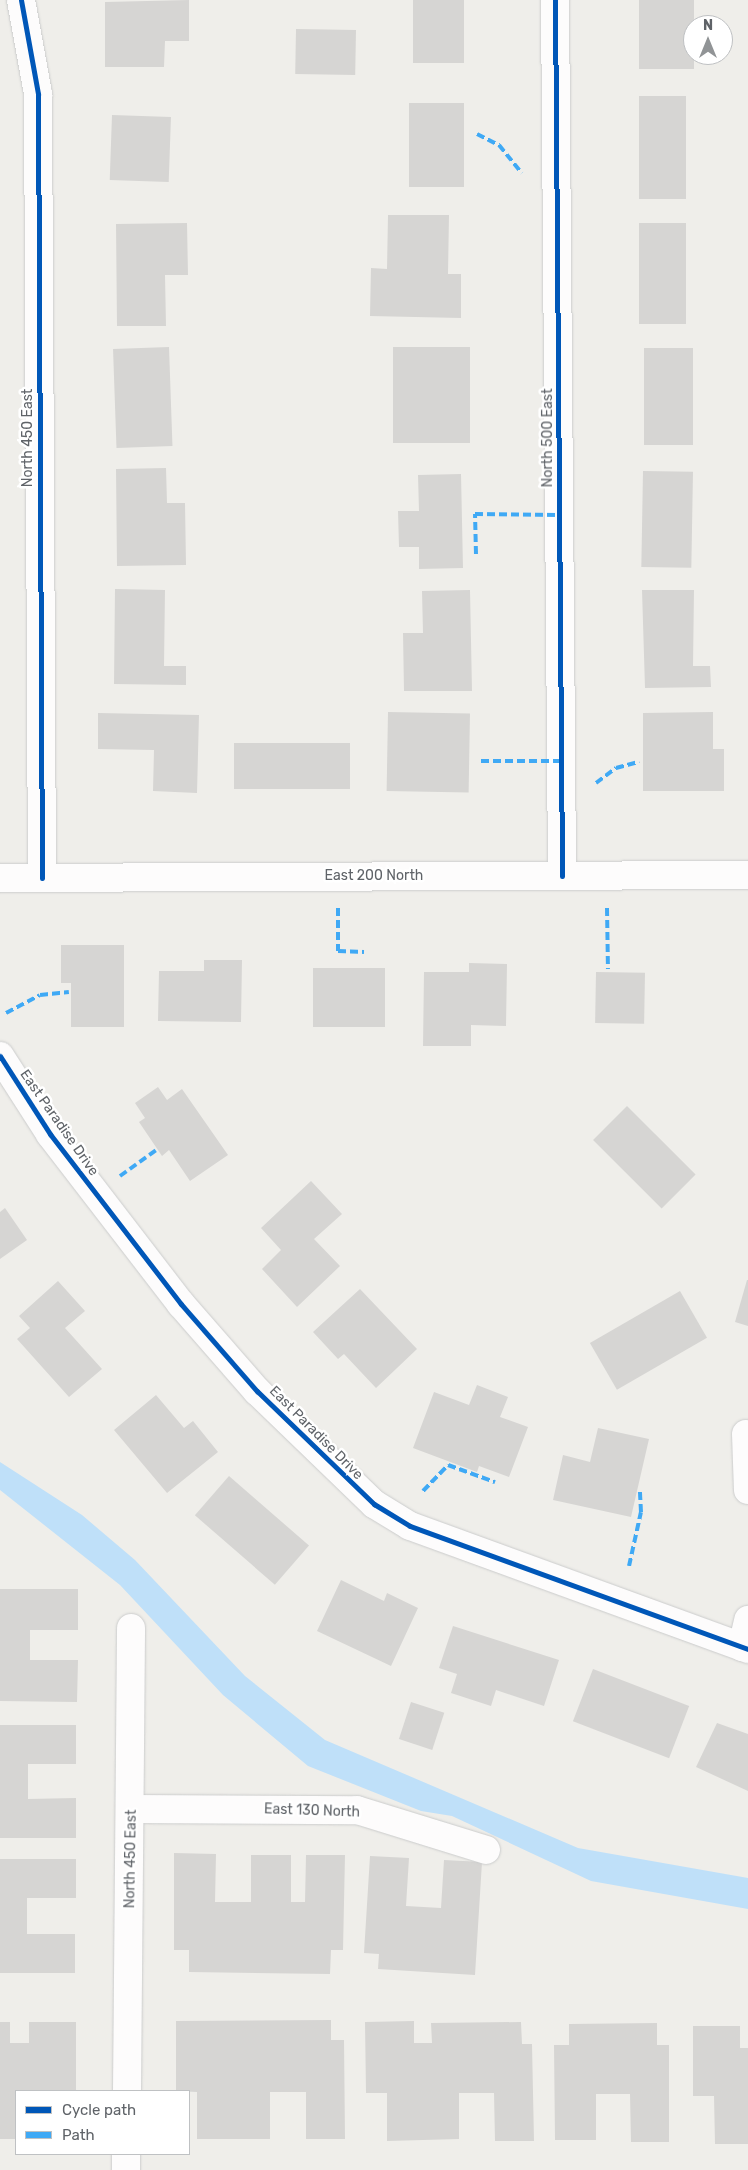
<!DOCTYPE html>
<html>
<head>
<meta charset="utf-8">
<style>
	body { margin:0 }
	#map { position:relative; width:748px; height:2170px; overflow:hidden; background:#efeeea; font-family:Rubik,sans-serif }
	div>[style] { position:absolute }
	.water>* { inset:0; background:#bfe0f9 }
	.building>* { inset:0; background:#d6d5d3; transform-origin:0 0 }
	.roads { filter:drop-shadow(0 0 1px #cbcccc) drop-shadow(0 0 1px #cbcccc) }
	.minor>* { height:28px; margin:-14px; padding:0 14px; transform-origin:14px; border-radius:14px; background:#fdfcfc }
	.quiet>* { height:4px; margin-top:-2px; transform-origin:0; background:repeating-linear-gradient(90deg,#3fa9f5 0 8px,transparent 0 12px) }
	.cycleway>* { height:5px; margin:-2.5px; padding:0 2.5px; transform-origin:2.5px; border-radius:2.5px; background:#0057b8 }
	span { translate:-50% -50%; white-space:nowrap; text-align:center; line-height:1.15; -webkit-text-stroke:5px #fff; paint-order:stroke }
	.street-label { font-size:14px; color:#5f6368 }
	.legend { position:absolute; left:15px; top:2090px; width:175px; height:65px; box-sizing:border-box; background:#fff; border:1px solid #bfc1c3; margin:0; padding:6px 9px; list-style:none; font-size:15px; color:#5f6368 }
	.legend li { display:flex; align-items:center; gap:10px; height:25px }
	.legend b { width:25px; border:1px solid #bfc1c3 }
	.north { position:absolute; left:683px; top:15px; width:50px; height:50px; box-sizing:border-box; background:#fff; border:1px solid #bfc1c3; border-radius:50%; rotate:0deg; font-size:14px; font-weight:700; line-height:20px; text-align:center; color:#5f6368 }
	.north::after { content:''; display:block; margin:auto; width:18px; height:22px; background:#919496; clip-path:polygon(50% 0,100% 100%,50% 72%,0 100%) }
</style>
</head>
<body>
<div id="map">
	<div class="water">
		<div style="clip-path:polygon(0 1462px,82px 1515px,135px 1560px,245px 1676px,325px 1740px,578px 1848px,748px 1878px,748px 1909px,591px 1881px,452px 1816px,421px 1811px,308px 1766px,223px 1695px,120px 1585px,0 1490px)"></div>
	</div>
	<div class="building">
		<div style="clip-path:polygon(189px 0,189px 41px,165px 41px,164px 67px,105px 67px,105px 2px)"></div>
		<div style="left:413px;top:0;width:51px;height:63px"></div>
		<div style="left:639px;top:0;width:55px;height:69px"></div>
		<div style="left:296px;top:29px;width:60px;height:45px;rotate:1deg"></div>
		<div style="left:639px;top:96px;width:47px;height:103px"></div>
		<div style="left:409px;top:103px;width:55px;height:84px"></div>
		<div style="left:112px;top:115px;width:59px;height:65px;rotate:2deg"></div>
		<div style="clip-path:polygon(388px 215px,449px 215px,448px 274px,461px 274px,461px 318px,370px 316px,371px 268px,387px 269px)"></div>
		<div style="clip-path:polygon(187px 223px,188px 275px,165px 275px,166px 326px,117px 326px,116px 224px)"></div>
		<div style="left:639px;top:223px;width:47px;height:101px"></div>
		<div style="left:169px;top:347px;width:99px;height:56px;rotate:88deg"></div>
		<div style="left:393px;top:347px;width:77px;height:96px"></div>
		<div style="left:644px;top:348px;width:49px;height:97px"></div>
		<div style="clip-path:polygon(166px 468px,167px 503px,185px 503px,186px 565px,117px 566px,116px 469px)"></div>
		<div style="left:643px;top:471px;width:50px;height:96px;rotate:1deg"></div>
		<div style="clip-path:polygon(461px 474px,463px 568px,419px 569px,419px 547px,399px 547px,398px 511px,419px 511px,418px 475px)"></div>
		<div style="clip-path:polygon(115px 589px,165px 590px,164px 666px,186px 666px,186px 685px,114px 684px)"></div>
		<div style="clip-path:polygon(470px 590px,472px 691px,404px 691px,403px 633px,423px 633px,422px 591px)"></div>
		<div style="clip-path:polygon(642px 590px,694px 590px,693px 666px,710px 666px,711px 687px,645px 688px)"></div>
		<div style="left:388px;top:712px;width:82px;height:79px;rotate:1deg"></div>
		<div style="clip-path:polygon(713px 712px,713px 749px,724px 749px,724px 791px,643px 791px,643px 713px)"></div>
		<div style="clip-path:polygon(98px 713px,199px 715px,197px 793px,153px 791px,154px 750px,98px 749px)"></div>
		<div style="left:350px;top:743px;width:46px;height:116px;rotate:90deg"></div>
		<div style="clip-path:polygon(61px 945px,124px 945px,124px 1027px,71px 1027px,71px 983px,61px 983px)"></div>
		<div style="clip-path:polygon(204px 960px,242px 960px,241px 1022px,158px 1021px,159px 971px,204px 971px)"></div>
		<div style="clip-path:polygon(469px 963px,507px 964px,506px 1026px,471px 1025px,471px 1046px,423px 1046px,424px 972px,469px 972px)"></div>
		<div style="left:313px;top:968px;width:72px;height:59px"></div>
		<div style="left:596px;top:972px;width:49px;height:51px;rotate:1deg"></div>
		<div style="clip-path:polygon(158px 1087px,167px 1100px,182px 1089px,228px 1155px,190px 1181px,169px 1150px,162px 1156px,139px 1122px,145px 1118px,135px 1103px)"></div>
		<div style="left:627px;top:1106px;width:97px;height:48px;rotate:45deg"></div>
		<div style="clip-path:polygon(311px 1181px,342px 1214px,314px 1239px,340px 1266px,297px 1307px,262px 1269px,281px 1250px,261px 1228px)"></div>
		<div style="clip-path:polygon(5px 1208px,27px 1240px,0 1259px,0 1212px)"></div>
		<div style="clip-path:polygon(747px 1280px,748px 1280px,748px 1326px,735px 1322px)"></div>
		<div style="clip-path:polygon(58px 1281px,85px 1311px,65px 1328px,102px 1369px,69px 1397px,17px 1339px,30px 1328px,19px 1316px)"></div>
		<div style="clip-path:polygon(360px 1289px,417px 1349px,376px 1388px,344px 1354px,338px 1359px,313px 1332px)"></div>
		<div style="left:680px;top:1291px;width:54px;height:104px;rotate:60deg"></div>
		<div style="clip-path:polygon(477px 1385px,508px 1397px,500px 1417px,528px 1427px,509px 1477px,479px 1466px,477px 1472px,413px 1448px,434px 1392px,469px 1405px)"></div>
		<div style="clip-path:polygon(156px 1395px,184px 1428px,193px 1421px,218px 1452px,167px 1493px,114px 1430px)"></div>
		<div style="clip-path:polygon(598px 1428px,649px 1439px,631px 1517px,553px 1500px,563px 1455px,590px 1462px)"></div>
		<div style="left:229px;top:1476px;width:106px;height:52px;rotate:41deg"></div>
		<div style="clip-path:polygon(341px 1580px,384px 1601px,387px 1593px,418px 1608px,391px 1666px,317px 1631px)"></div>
		<div style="clip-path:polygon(0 1589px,78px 1589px,78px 1630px,30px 1630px,30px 1660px,78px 1660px,77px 1702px,0 1701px)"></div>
		<div style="clip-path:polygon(453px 1626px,559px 1660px,544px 1706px,496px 1690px,491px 1706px,451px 1693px,457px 1674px,439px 1668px)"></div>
		<div style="left:593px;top:1669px;width:103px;height:56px;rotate:21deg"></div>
		<div style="left:411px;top:1702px;width:35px;height:39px;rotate:18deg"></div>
		<div style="clip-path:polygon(717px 1723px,748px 1734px,748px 1791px,696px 1767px)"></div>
		<div style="clip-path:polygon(0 1725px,76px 1725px,76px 1764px,28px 1764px,28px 1799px,76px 1798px,76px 1838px,0 1838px)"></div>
		<div style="clip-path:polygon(174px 1853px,216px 1854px,215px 1902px,251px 1902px,251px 1855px,291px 1855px,291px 1902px,305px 1902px,306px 1855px,345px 1855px,343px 1950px,331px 1950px,330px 1974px,189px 1972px,189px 1950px,174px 1950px)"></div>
		<div style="clip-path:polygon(370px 1856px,409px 1858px,406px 1906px,441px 1908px,444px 1860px,482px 1862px,475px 1975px,378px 1969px,379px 1954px,364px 1953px)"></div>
		<div style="clip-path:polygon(0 1859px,76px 1859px,76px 1898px,27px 1898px,27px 1934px,75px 1934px,75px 1973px,0 1973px)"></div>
		<div style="clip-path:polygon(331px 2020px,331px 2040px,344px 2040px,345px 2139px,306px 2139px,306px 2092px,270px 2092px,270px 2139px,197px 2139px,197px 2092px,176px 2091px,176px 2021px)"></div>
		<div style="clip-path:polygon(414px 2021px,414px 2043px,432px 2043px,431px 2023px,521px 2022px,522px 2044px,532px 2044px,534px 2141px,495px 2141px,494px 2093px,459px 2093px,459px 2139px,387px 2141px,387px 2093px,366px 2093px,365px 2022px)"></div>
		<div style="clip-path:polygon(0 2022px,10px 2022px,10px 2043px,29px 2043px,29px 2022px,76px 2022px,76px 2091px,16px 2091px,16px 2139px,0 2139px)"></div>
		<div style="clip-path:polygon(657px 2023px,657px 2045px,669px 2045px,669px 2142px,631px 2142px,630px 2094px,596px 2094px,596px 2140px,555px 2140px,554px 2045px,569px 2045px,569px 2024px)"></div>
		<div style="clip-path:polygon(693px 2026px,740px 2026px,740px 2048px,748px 2048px,748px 2144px,715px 2144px,714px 2096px,693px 2096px)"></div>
	</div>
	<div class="roads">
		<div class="minor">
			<div style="left:21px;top:0;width:96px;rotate:79.7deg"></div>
			<div style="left:38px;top:94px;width:784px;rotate:89.71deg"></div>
			<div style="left:555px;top:0;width:876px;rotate:89.54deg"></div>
			<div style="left:0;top:878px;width:748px;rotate:-0.23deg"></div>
			<div style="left:0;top:1056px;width:93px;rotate:57.3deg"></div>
			<div style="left:50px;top:1134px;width:215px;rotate:52.4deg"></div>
			<div style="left:181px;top:1304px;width:116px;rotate:48.9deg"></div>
			<div style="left:257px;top:1391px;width:163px;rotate:44deg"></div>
			<div style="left:374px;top:1504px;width:42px;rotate:31.4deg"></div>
			<div style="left:410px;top:1526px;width:360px;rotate:20deg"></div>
			<div style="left:746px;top:1434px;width:56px;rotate:88deg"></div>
			<div style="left:742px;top:1647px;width:28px;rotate:-77deg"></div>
			<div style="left:132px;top:1809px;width:225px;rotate:0.3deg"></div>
			<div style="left:357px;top:1810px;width:135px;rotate:17.2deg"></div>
			<div style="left:127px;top:2091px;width:463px;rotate:-89.5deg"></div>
			<div style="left:126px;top:2170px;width:16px;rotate:-90deg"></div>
		</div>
	</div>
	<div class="quiet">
		<div style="left:477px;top:134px;width:25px;rotate:27deg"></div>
		<div style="left:499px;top:145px;width:36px;rotate:51deg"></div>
		<div style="left:476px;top:554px;width:40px;rotate:-91.4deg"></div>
		<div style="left:475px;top:514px;width:84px;rotate:0.7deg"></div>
		<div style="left:481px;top:761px;width:80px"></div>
		<div style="left:596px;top:783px;width:25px;rotate:-37deg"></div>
		<div style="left:616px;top:768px;width:24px;rotate:-15deg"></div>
		<div style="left:338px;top:908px;width:43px;rotate:90deg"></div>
		<div style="left:338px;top:951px;width:26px;rotate:2deg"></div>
		<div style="left:607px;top:908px;width:61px;rotate:89.1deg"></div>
		<div style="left:6px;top:1013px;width:38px;rotate:-28deg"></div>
		<div style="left:40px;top:995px;width:29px;rotate:-6deg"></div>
		<div style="left:120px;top:1176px;width:44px;rotate:-35.8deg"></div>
		<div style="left:423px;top:1491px;width:36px;rotate:-46deg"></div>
		<div style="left:448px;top:1465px;width:50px;rotate:19.9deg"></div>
		<div style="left:629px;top:1566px;width:55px;rotate:-77.5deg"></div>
		<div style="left:641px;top:1512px;width:21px;rotate:-93deg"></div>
	</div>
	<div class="cycleway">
		<div style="left:21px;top:0;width:96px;rotate:79.7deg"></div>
		<div style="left:38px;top:94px;width:784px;rotate:89.71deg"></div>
		<div style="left:555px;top:0;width:876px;rotate:89.54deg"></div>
		<div style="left:0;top:1056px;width:93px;rotate:57.3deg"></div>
		<div style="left:50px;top:1134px;width:215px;rotate:52.4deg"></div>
		<div style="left:181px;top:1304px;width:116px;rotate:48.9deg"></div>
		<div style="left:257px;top:1391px;width:163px;rotate:44deg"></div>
		<div style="left:374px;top:1504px;width:42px;rotate:31.4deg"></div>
		<div style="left:410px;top:1526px;width:360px;rotate:20deg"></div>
	</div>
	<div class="street-label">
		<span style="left:28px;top:438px;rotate:-90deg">North 450 East</span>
		<span style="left:548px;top:438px;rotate:-90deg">North 500 East</span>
		<span style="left:374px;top:876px">East 200 North</span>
		<span style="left:59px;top:1123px;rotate:55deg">East Paradise Drive</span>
		<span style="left:316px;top:1433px;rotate:45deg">East Paradise Drive</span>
		<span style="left:312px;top:1811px;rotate:2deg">East 130 North</span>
		<span style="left:131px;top:1859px;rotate:-89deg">North 450 East</span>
	</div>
	<ul class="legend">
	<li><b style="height:6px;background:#0057b8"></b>Cycle path</li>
	<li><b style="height:6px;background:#3fa9f5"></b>Path</li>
	</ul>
	<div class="north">N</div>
</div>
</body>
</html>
